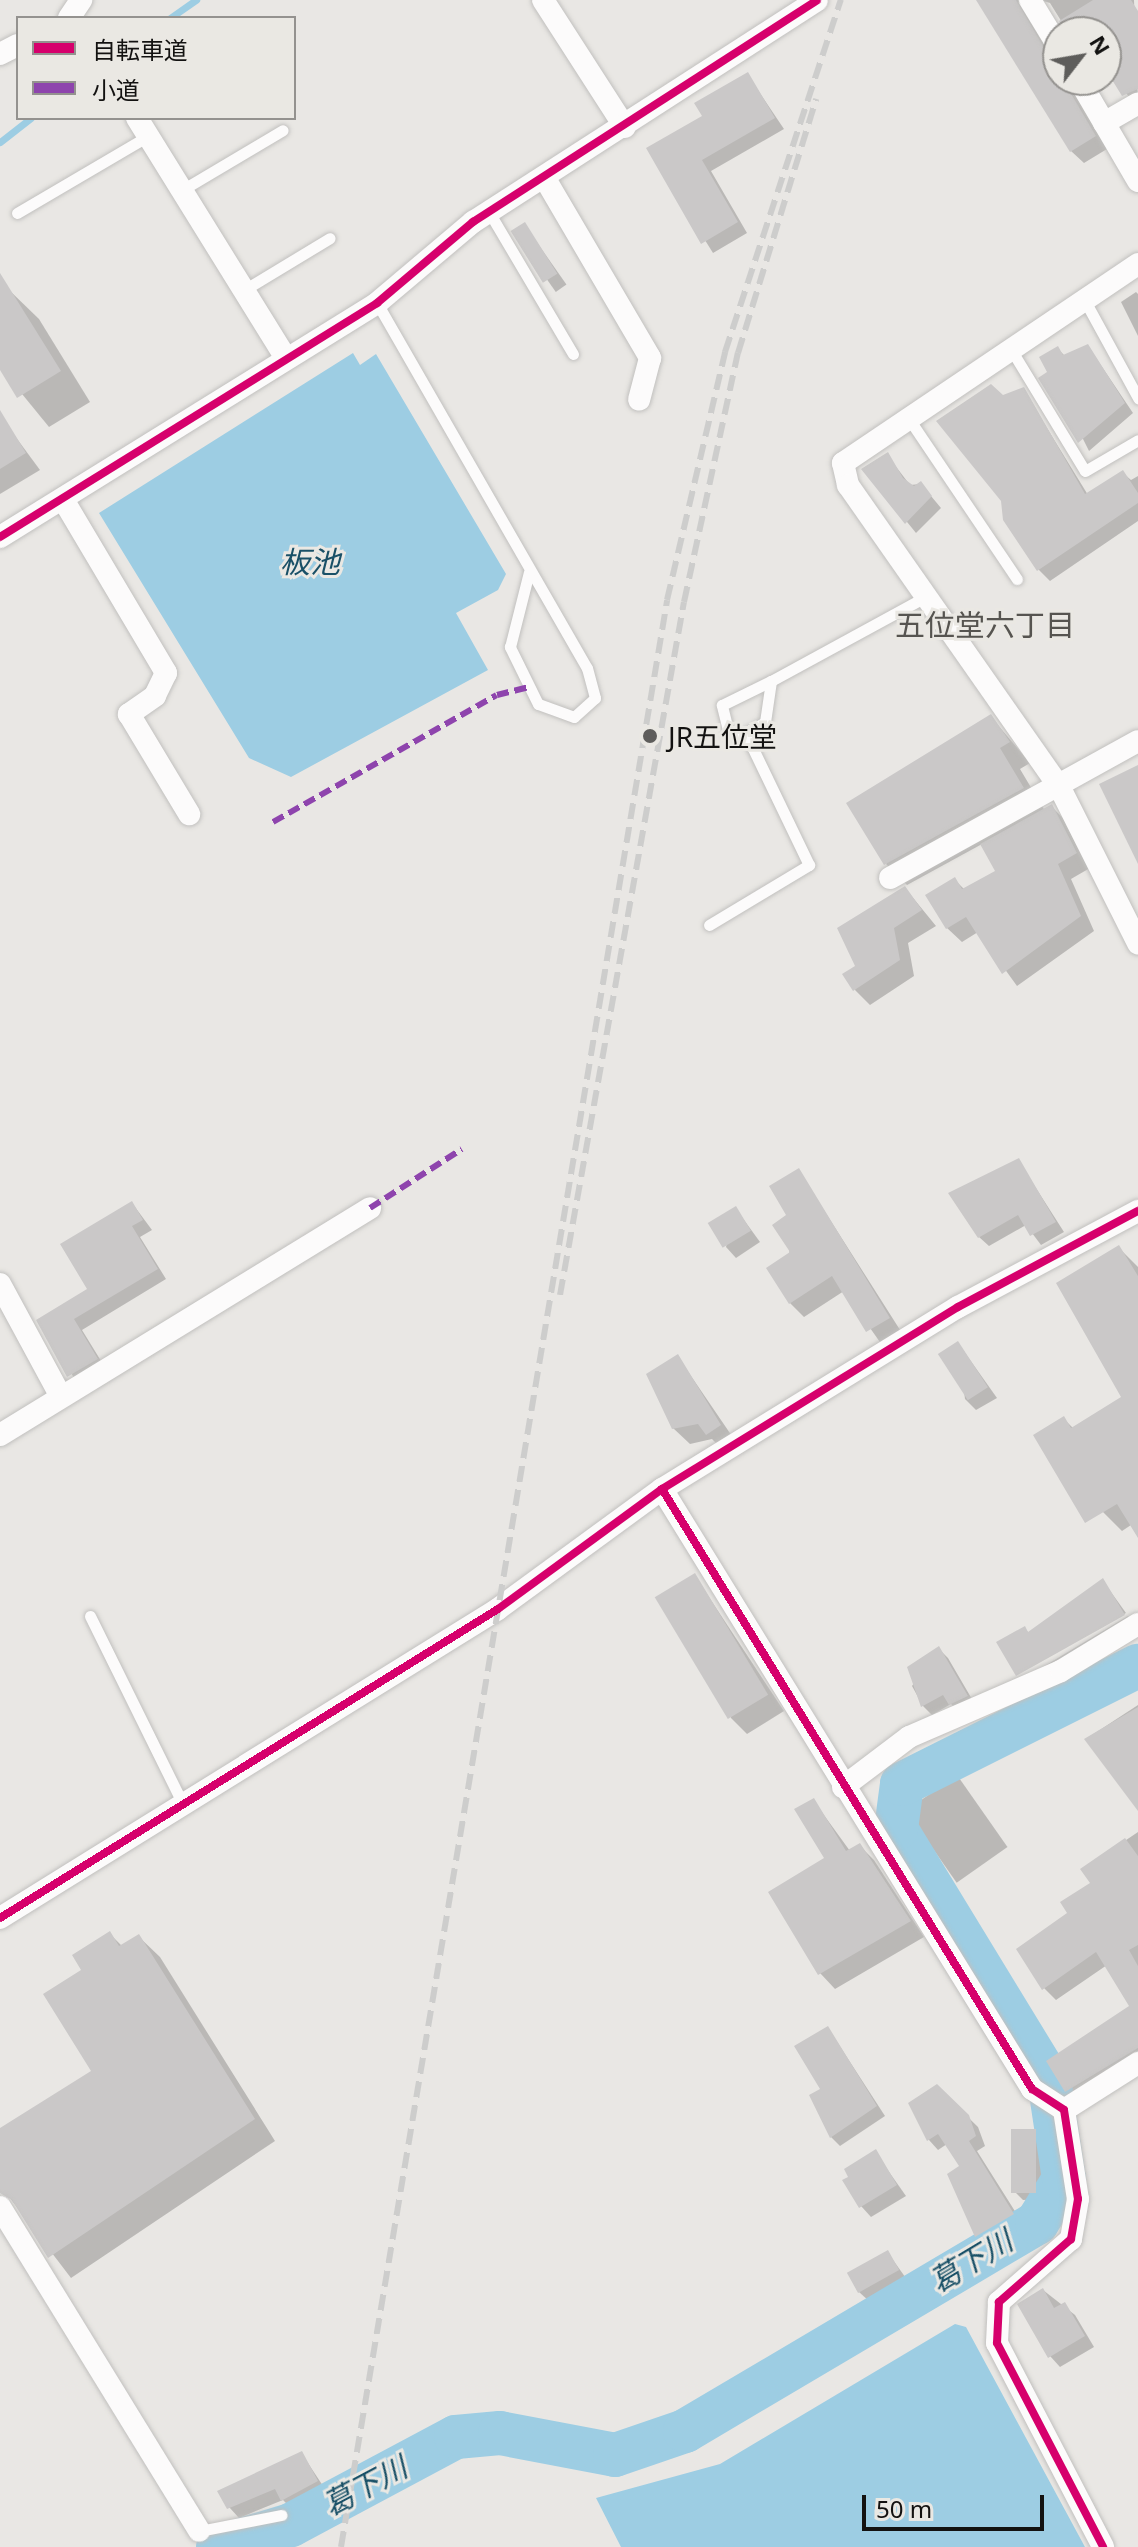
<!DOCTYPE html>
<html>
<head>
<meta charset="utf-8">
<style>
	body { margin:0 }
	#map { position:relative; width:1138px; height:2547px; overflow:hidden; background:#e9e7e4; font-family:"Noto Sans","Noto Sans JP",sans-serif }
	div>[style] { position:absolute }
	.water>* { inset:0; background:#9dcde3 }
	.shadow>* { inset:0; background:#0003; transform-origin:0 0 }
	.stream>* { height:7px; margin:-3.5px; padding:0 3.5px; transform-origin:3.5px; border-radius:3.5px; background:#9dcde3 }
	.river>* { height:44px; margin:-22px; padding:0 22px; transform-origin:22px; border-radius:22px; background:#9dcde3 }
	.building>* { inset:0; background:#cac8c8; transform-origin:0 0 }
	.roads { filter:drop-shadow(0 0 2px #c1c0be) drop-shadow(0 0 2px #c1c0be) }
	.lane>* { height:11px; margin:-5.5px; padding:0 5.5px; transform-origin:5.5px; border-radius:5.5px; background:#fcfbfb }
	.street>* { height:22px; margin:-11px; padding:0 11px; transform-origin:11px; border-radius:11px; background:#fcfbfb }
	.rail>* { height:6px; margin-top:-3px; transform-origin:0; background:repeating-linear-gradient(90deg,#cdcdcc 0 16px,transparent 0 24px) }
	.quiet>* { height:6px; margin-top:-3px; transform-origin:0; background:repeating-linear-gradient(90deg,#8e44ad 0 12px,transparent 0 18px) }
	.cycleway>* { height:8px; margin:-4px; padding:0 4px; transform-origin:4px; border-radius:4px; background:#d6006c }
	.dots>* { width:22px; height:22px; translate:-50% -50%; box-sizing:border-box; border:4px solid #eae8e3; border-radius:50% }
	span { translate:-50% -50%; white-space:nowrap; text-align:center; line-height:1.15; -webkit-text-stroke:6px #eae8e3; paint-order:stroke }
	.poi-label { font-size:28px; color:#131211 }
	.left { translate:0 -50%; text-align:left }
	.water-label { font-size:30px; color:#195067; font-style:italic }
	.neighbourhood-label { font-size:30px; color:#565450 }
	.legend { position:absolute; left:16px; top:16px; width:280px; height:104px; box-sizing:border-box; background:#eae8e3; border:2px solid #94928f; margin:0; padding:10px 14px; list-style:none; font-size:24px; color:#131211 }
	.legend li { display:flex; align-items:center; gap:16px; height:40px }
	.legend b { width:40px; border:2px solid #94928f }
	.north { position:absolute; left:1042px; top:16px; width:80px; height:80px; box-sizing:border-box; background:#eae8e3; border:2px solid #94928f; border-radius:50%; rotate:59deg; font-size:22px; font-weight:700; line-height:32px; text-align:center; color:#131211 }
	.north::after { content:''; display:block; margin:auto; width:28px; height:36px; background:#5e5d5b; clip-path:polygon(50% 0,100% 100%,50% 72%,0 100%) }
	.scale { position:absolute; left:862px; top:2495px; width:182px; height:36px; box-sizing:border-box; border:4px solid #131211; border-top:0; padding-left:10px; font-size:24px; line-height:28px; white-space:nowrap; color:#131211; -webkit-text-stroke:6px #eae8e3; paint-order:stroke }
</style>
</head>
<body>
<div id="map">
	<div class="water">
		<div style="clip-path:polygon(353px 353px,360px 365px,376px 354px,506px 574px,498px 590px,456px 613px,488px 670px,291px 777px,249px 758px,99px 513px)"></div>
		<div style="clip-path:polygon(955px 2324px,966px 2327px,1085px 2547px,621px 2547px,596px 2498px,720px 2464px)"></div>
	</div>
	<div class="shadow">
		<div style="clip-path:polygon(978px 0,1035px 0,1030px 21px,1058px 59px,1058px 80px,1085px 80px,1107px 149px,1084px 163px,1071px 151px)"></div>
		<div style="clip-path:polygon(1040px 0,1134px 0,1138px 107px,1112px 77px,1103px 83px,1090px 80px,1106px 80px,1106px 32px,1068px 32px,1050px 3px)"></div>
		<div style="clip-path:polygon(747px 74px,784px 129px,711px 171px,747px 233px,713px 253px,648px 149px,704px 117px)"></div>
		<div style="left:524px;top:224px;width:74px;height:13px;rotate:55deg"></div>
		<div style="clip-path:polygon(8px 289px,39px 319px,90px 402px,49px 427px,0 367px,0 294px)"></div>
		<div style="clip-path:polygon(1136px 292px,1138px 294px,1138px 336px,1121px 302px)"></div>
		<div style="clip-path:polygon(1088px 346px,1133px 413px,1089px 451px,1050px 373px,1058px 349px,1066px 357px)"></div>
		<div style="clip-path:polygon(1023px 389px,1088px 495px,1123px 473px,1131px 480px,1138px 476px,1138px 521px,1050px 581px,1039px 570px,1002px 398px)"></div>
		<div style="clip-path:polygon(9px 428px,40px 470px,0 494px,0 434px)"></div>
		<div style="clip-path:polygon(887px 455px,910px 485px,921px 484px,941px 508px,916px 533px,864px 469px)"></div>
		<div style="clip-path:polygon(991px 717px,1030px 763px,1020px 769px,1045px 811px,1052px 807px,1066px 821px,1090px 868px,1071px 879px,1094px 931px,1017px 986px,978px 932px,962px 942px,947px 928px,955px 880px,965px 890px,998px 872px,982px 844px,907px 885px,886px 864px)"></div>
		<div style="clip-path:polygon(905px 888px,936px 926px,908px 943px,914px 976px,870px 1005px,855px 990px,857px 967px)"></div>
		<div style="clip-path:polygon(1018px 1160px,1064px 1232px,1041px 1245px,1026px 1225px,989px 1246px,979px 1237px)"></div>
		<div style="clip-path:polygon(799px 1171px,902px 1333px,882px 1345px,844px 1291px,804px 1317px,790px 1303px,789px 1216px)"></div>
		<div style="clip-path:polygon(132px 1203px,152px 1230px,140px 1237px,166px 1279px,82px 1330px,106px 1369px,79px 1386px,39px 1320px,89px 1290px)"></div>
		<div style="clip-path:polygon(736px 1209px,760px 1242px,736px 1258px,726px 1247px)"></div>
		<div style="clip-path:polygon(1119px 1248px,1138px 1267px,1138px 1537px,1131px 1525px,1122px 1531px,1103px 1512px,1064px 1419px,1073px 1428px,1124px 1398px)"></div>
		<div style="clip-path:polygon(958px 1343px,997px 1398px,976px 1410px,965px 1399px)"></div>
		<div style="clip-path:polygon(678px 1357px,736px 1442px,723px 1450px,712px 1439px,690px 1444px,673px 1428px)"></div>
		<div style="clip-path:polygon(695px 1576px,784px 1711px,747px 1734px,731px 1718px)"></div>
		<div style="clip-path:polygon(1103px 1581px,1126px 1613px,1017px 1672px,1024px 1628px,1029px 1633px)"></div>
		<div style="left:1128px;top:1616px;width:12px;height:124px;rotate:59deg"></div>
		<div style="clip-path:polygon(938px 1648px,948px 1658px,976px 1706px,960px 1713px,951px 1704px,932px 1715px,923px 1706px,912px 1686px)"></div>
		<div style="clip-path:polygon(1138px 1705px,1138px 1807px,1086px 1739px)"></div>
		<div style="left:957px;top:1775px;width:88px;height:62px;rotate:55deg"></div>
		<div style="clip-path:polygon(813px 1800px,850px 1851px,859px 1845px,874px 1860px,924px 1937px,835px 1989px,820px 1973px,826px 1859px)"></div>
		<div style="clip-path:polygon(1138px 1832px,1138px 2067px,1079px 2102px,1067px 2090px,1132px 2007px,1107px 1965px,1056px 2000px,1044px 1988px,1070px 1913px,1092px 1883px,1083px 1869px)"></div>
		<div style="clip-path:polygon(110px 1934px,122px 1946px,138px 1936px,160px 1957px,275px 2141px,71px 2278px,0 2185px,0 2130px,94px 2072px,84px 1970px)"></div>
		<div style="clip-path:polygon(828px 2028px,885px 2116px,840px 2146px,831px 2137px,823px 2090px)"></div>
		<div style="clip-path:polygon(937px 2087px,978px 2127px,985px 2146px,977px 2151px,1023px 2224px,986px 2246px,976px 2236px,962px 2167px,947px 2144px,938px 2150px,929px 2140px,911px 2103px)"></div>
		<div style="clip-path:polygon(1035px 2131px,1043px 2139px,1045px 2199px,1023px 2200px,1015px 2192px)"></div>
		<div style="clip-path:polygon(875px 2152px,906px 2196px,871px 2217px,861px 2206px)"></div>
		<div style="clip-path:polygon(888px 2253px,908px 2281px,870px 2302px,859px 2292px)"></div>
		<div style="clip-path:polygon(1043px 2290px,1075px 2315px,1094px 2347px,1060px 2367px,1050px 2356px)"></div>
		<div style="clip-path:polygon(302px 2454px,327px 2492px,293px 2510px,283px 2500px,239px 2518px,229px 2507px,220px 2492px)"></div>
	</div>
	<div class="stream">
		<div style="left:170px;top:18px;width:32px;rotate:-35deg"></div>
		<div style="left:0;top:142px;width:39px;rotate:-38deg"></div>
	</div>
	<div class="river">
		<div style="left:218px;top:2547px;width:76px;rotate:-16.8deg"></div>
		<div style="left:291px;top:2525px;width:187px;rotate:-28.1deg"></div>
		<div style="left:456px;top:2437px;width:44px;rotate:-5.2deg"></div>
		<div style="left:500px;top:2433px;width:117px;rotate:10.8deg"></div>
		<div style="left:615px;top:2455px;width:74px;rotate:-18.9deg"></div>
		<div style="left:685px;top:2431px;width:409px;rotate:-30.6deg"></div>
		<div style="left:1037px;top:2223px;width:52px;rotate:-58.5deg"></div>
		<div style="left:1064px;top:2179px;width:100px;rotate:-98.6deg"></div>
		<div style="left:1049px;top:2080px;width:294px;rotate:-121.4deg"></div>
		<div style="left:896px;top:1829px;width:45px;rotate:-82.4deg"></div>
		<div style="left:902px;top:1784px;width:264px;rotate:-26.6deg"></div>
	</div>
	<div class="building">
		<div style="clip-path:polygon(976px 0,1016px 0,1096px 136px,1070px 152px)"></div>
		<div style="clip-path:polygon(1093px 0,1131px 0,1138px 11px,1138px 89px,1122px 96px,1106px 70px,1106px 32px,1066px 32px,1059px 21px)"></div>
		<div style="clip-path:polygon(748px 72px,775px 118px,702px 160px,738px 222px,701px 244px,646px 148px,702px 116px,694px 103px)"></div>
		<div style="left:525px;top:222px;width:61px;height:17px;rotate:58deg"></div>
		<div style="clip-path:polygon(0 273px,61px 371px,17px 398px,0 370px)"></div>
		<div style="clip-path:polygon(1088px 344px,1125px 403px,1078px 443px,1038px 378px,1047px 372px,1039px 357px,1058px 346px,1063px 355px)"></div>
		<div style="clip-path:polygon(991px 384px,1003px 395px,1024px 387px,1085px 494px,1123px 470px,1138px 493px,1138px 503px,1037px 571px,1003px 520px,1001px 501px,936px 421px)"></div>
		<div style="clip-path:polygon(0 410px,26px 453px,0 469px)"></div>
		<div style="clip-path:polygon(888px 452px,903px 478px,914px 486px,921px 481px,932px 496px,905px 524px,861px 469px)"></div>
		<div style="clip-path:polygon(991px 714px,1010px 742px,1000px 748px,1024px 788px,884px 865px,846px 803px)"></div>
		<div style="clip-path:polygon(1138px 765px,1138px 864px,1099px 784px)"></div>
		<div style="clip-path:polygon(1052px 804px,1077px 853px,1058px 864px,1081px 916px,1002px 974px,966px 917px,946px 929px,925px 895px,955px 877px,962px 889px,995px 871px,980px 844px)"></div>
		<div style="clip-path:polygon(905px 886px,922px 910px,894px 928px,900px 960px,853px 991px,842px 974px,855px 966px,837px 928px)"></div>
		<div style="clip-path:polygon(1019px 1158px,1056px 1222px,1030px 1236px,1018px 1215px,978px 1238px,948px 1193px)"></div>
		<div style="clip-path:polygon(799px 1168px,890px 1318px,866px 1332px,832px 1276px,789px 1304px,766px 1268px,790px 1252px,772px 1225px,786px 1215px,769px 1186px)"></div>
		<div style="clip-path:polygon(132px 1201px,143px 1220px,132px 1226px,158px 1269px,74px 1319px,98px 1359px,67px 1377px,36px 1320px,87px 1289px,60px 1244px)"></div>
		<div style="left:736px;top:1206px;width:29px;height:33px;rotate:59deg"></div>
		<div style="clip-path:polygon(1119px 1245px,1138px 1276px,1138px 1538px,1117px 1504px,1085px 1523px,1033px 1435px,1064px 1416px,1071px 1428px,1121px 1397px,1056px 1283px)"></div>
		<div style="left:958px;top:1341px;width:55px;height:24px;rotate:57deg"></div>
		<div style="clip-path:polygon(678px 1354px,721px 1425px,706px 1435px,698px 1424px,672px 1429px,646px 1374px)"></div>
		<div style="left:695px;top:1573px;width:142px;height:47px;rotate:59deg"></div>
		<div style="clip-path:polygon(1103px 1578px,1125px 1615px,1016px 1676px,996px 1642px,1025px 1626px,1028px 1632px)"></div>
		<div style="clip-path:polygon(939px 1646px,968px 1696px,949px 1705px,943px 1695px,921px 1707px,907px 1667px)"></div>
		<div style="clip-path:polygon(1138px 1707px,1138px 1811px,1084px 1739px)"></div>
		<div style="clip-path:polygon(814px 1798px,846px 1851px,860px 1843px,911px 1921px,818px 1975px,768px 1892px,824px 1858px,794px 1809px)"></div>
		<div style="clip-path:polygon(1125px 1838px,1138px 1856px,1138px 1945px,1129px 1950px,1138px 1966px,1138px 2048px,1065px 2092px,1046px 2061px,1129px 2006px,1096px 1952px,1042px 1990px,1016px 1949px,1067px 1913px,1060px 1902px,1090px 1883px,1080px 1869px)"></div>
		<div style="clip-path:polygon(110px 1931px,119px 1946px,139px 1934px,255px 2119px,48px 2258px,12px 2200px,0 2193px,0 2128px,91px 2071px,43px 1994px,81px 1970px,72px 1955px)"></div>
		<div style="clip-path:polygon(828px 2026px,877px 2106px,830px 2138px,809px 2095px,820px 2089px,794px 2046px)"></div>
		<div style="clip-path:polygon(937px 2084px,969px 2115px,976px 2136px,969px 2141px,1014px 2214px,975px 2237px,947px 2174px,959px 2166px,938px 2134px,927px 2141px,908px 2103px)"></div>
		<div style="left:1011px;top:2129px;width:25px;height:64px"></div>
		<div style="clip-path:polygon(876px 2149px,897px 2185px,859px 2208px,842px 2180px,848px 2177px,844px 2169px)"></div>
		<div style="left:888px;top:2250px;width:23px;height:47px;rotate:61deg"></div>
		<div style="clip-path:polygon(1043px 2288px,1054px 2308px,1065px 2302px,1085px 2336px,1048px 2358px,1017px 2304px)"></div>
		<div style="clip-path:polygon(302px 2451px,318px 2481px,281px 2501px,275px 2489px,227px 2509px,217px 2491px)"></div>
	</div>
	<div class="roads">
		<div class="lane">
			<div style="left:182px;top:190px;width:117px;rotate:-30.7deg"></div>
			<div style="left:489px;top:212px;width:165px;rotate:59.4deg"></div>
			<div style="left:17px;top:213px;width:152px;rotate:-30.4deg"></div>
			<div style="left:244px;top:290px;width:100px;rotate:-31.2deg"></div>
			<div style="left:1085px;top:301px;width:111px;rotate:61.3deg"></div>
			<div style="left:377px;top:303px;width:421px;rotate:60.1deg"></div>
			<div style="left:587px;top:668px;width:31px;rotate:75deg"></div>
			<div style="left:595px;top:698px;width:28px;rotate:138deg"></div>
			<div style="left:574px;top:717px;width:38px;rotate:-160deg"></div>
			<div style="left:538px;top:704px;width:64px;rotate:-116.2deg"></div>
			<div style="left:510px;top:647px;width:77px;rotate:-75.8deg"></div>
			<div style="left:1012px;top:351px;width:140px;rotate:58.7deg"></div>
			<div style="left:1085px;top:471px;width:61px;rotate:-30.3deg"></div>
			<div style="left:909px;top:419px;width:193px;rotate:56deg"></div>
			<div style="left:771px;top:681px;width:180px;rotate:-28.6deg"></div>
			<div style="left:771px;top:681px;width:41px;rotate:98.3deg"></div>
			<div style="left:765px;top:722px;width:22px;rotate:148deg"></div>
			<div style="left:746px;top:734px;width:17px;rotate:180deg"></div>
			<div style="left:729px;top:734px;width:30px;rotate:-104deg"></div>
			<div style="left:722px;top:705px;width:55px;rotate:-26.1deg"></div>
			<div style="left:709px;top:925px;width:117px;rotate:-31deg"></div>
			<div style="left:809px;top:865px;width:145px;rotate:-115.7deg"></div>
			<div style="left:90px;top:1616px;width:208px;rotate:63.7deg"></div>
			<div style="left:199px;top:2531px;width:84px;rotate:-11deg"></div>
		</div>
		<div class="street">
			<div style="left:543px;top:0;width:151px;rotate:57.2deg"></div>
			<div style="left:1030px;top:0;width:54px;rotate:58.7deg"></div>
			<div style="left:69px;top:18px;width:22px;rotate:-56deg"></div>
			<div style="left:0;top:54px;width:20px;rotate:-27deg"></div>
			<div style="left:1079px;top:80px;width:117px;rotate:59.7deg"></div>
			<div style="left:137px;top:118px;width:281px;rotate:58.2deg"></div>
			<div style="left:1104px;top:123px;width:39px;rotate:-30deg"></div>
			<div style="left:544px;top:177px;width:210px;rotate:59.6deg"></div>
			<div style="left:650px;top:358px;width:43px;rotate:104.7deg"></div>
			<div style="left:1138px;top:264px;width:356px;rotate:146deg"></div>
			<div style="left:843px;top:463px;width:23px;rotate:77deg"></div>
			<div style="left:848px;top:485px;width:370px;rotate:55deg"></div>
			<div style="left:1060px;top:788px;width:174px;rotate:63.3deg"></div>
			<div style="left:64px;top:501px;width:200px;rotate:59.3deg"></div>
			<div style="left:166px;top:673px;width:25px;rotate:116deg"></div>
			<div style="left:155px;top:696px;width:32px;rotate:145deg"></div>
			<div style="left:129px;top:714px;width:117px;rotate:59deg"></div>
			<div style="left:0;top:537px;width:444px;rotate:-31.8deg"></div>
			<div style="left:377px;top:303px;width:126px;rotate:-40.2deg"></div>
			<div style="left:473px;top:222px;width:409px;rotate:-32.8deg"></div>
			<div style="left:890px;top:878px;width:283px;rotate:-28.9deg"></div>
			<div style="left:0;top:1284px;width:126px;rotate:61.6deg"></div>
			<div style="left:0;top:1435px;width:434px;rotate:-31.5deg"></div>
			<div style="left:662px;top:1489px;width:705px;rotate:58.34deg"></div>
			<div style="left:1032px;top:2089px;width:38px;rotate:33deg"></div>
			<div style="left:1064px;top:2110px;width:90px;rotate:81.1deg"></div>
			<div style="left:1078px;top:2199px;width:41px;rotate:99.9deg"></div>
			<div style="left:1071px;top:2239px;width:96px;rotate:138.8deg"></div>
			<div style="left:999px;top:2302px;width:41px;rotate:92.8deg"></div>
			<div style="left:997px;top:2343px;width:230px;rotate:62.5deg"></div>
			<div style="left:843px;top:1787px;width:83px;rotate:-37.1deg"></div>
			<div style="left:909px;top:1737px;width:166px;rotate:-23.5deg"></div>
			<div style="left:1061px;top:1671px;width:90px;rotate:-31.4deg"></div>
			<div style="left:0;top:1918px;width:586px;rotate:-31.82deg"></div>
			<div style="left:498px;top:1609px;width:203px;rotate:-36.2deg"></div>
			<div style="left:662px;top:1489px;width:347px;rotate:-31.6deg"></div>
			<div style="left:958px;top:1307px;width:204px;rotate:-28.1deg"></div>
			<div style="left:1064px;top:2110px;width:88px;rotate:-32.4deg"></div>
			<div style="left:0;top:2207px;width:380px;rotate:58.4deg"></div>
		</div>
	</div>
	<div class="rail">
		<div style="left:560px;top:1295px;width:704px;rotate:-79.86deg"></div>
		<div style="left:684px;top:602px;width:255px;rotate:-77.8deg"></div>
		<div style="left:738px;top:353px;width:266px;rotate:-72.9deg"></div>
		<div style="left:341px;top:2547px;width:1974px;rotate:-80.49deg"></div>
		<div style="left:667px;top:600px;width:255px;rotate:-76.8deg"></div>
		<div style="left:725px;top:352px;width:371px;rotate:-71.8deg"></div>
	</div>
	<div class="quiet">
		<div style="left:273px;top:822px;width:257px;rotate:-29.6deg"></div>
		<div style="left:497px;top:695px;width:33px;rotate:-14deg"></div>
		<div style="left:370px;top:1208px;width:109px;rotate:-32.7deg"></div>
	</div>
	<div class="cycleway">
		<div style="left:0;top:537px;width:444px;rotate:-31.8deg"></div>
		<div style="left:377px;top:303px;width:126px;rotate:-40.2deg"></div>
		<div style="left:473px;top:222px;width:409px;rotate:-32.8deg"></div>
		<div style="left:662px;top:1489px;width:705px;rotate:58.34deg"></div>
		<div style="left:1032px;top:2089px;width:38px;rotate:33deg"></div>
		<div style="left:1064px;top:2110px;width:90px;rotate:81.1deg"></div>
		<div style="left:1078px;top:2199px;width:41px;rotate:99.9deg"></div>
		<div style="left:1071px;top:2239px;width:96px;rotate:138.8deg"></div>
		<div style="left:999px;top:2302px;width:41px;rotate:92.8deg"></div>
		<div style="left:997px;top:2343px;width:230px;rotate:62.5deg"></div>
		<div style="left:0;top:1918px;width:586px;rotate:-31.82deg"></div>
		<div style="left:498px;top:1609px;width:203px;rotate:-36.2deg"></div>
		<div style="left:662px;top:1489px;width:347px;rotate:-31.6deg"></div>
		<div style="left:958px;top:1307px;width:204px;rotate:-28.1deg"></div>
	</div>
	<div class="dots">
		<div style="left:650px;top:736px;background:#5e5d5b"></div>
	</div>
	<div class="poi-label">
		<span class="left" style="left:668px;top:736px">JR五位堂</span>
	</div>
	<div class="water-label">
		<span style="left:310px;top:562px">板池</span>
		<span style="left:971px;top:2261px;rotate:-31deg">葛下川</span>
		<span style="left:365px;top:2486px;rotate:-28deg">葛下川</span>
	</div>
	<div class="neighbourhood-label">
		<span style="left:985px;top:625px">五位堂六丁目</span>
	</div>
	<ul class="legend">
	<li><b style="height:10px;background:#d6006c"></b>自転車道</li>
	<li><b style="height:10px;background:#8e44ad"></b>小道</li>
	</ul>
	<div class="north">N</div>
	<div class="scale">50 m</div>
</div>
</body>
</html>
